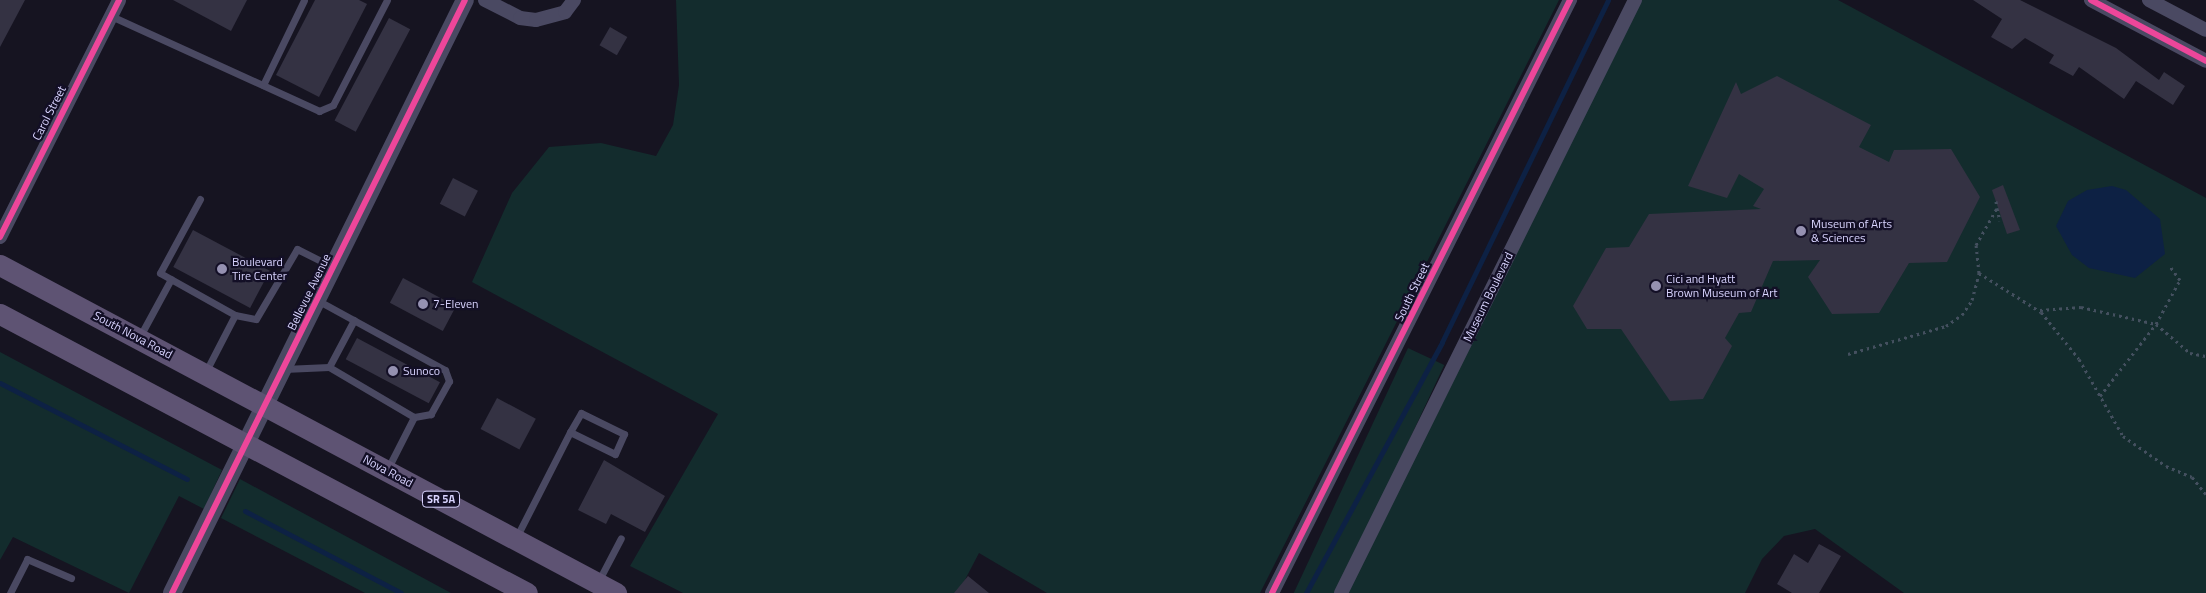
<!DOCTYPE html>
<html>
<head>
<meta charset="utf-8">
<style>
	body { margin:0 }
	#map { position:relative; width:2206px; height:593px; overflow:hidden; background:#161421; font-family:"Titillium Web",sans-serif }
	div>[style] { position:absolute }
	.green>* { inset:0; background:#132c2d; transform-origin:0 0 }
	.water>* { inset:0; background:#0d2144 }
	.stream>* { height:5px; margin:-2.5px; padding:0 2.5px; transform-origin:2.5px; border-radius:2.5px; background:#0d2144 }
	.building>* { inset:0; background:#343243; transform-origin:0 0 }
	.path>* { height:3px; margin-top:-1.5px; transform-origin:0; background:repeating-linear-gradient(90deg,#44505f 0 2.5px,transparent 0 6.5px) }
	.service>* { height:7px; margin:-3.5px; padding:0 3.5px; transform-origin:3.5px; border-radius:3.5px; background:#4a4962 }
	.minor>* { height:14px; margin:-7px; padding:0 7px; transform-origin:7px; border-radius:7px; background:#4a4962 }
	.tertiary>* { height:18px; margin:-9px; padding:0 9px; transform-origin:9px; border-radius:9px; background:#4a4962 }
	.primary>* { height:21px; margin:-10.5px; padding:0 10.5px; transform-origin:10.5px; border-radius:10.5px; background:#5e5373 }
	.cycleway>* { height:6px; margin:-3px; padding:0 3px; transform-origin:3px; border-radius:3px; background:#ed469a }
	.dots>* { width:14px; height:14px; translate:-50% -50%; box-sizing:border-box; border:2px solid #130f26; border-radius:50% }
	span { translate:-50% -50%; white-space:nowrap; text-align:center; line-height:1.15; -webkit-text-stroke:4.5px #130f26; paint-order:stroke }
	.shield-label span { padding:1px 4px; background:#130f26; border:1px solid; border-radius:4px; -webkit-text-stroke-width:0 }
	.shield-label { font-size:11px; color:#d9d4ff; font-weight:700 }
	.street-label { font-size:12px; color:#d9d4ff }
	.poi-label { font-size:12px; color:#d9d4ff }
	.left { translate:0 -50%; text-align:left }
</style>
</head>
<body>
<div id="map">
	<div class="green">
		<div style="clip-path:polygon(676px 0,1559px 0,1260px 593px,1047px 593px,979px 553px,958px 593px,683px 593px,630px 566px,718px 414px,472px 282px,512px 193px,549px 147px,601px 143px,656px 156px,673px 125px,679px 85px)"></div>
		<div style="clip-path:polygon(1635px 0,1838px 0,2206px 198px,2206px 593px,1904px 593px,1815px 529px,1784px 536px,1762px 559px,1745px 593px,1341px 593px)"></div>
		<div style="left:1408px;top:348px;width:40px;height:275px;rotate:25deg"></div>
		<div style="clip-path:polygon(0 352px,222px 470px,204px 509px,179px 496px,129px 593px,13px 537px,0 560px)"></div>
		<div style="clip-path:polygon(240px 479px,451px 593px,365px 593px,221px 518px)"></div>
	</div>
	<div class="water">
		<div style="clip-path:polygon(2112px 186px,2126px 190px,2160px 219px,2165px 254px,2135px 278px,2089px 268px,2072px 255px,2056px 226px,2068px 201px,2087px 190px)"></div>
	</div>
	<div class="stream">
		<div style="left:0;top:383px;width:210px;rotate:27.2deg"></div>
		<div style="left:245px;top:511px;width:176px;rotate:27.7deg"></div>
		<div style="left:1306px;top:593px;width:285px;rotate:-61.5deg"></div>
		<div style="left:1442px;top:342px;width:380px;rotate:-64.1deg"></div>
	</div>
	<div class="building">
		<div style="clip-path:polygon(0 0,25px 0,0 47px)"></div>
		<div style="clip-path:polygon(173px 0,247px 0,231px 31px)"></div>
		<div style="clip-path:polygon(315px 0,359px 0,367px 4px,319px 97px,276px 75px)"></div>
		<div style="clip-path:polygon(1973px 0,2020px 0,2116px 48px,2159px 80px,2164px 72px,2185px 86px,2173px 105px,2136px 81px,2124px 99px,2079px 67px,2073px 76px,2049px 63px,2054px 55px,2025px 38px,2012px 49px,1991px 37px,2002px 19px)"></div>
		<div style="left:389px;top:18px;width:24px;height:116px;rotate:28deg"></div>
		<div style="left:610px;top:27px;width:20px;height:21px;rotate:30deg"></div>
		<div style="clip-path:polygon(1777px 76px,1871px 125px,1859px 147px,1889px 162px,1894px 150px,1951px 149px,1980px 197px,1947px 262px,1909px 263px,1879px 313px,1832px 314px,1808px 277px,1820px 260px,1773px 261px,1751px 312px,1739px 313px,1725px 338px,1732px 346px,1703px 399px,1670px 401px,1621px 329px,1587px 329px,1573px 306px,1606px 248px,1629px 247px,1649px 214px,1761px 209px,1753px 206px,1764px 189px,1739px 174px,1727px 198px,1688px 186px,1736px 82px,1741px 94px)"></div>
		<div style="left:453px;top:178px;width:28px;height:29px;rotate:27deg"></div>
		<div style="clip-path:polygon(2003px 185px,2020px 230px,2007px 234px,1992px 190px)"></div>
		<div style="left:193px;top:230px;width:87px;height:42px;rotate:28deg"></div>
		<div style="left:403px;top:278px;width:60px;height:28px;rotate:28deg"></div>
		<div style="left:357px;top:338px;width:94px;height:24px;rotate:28deg"></div>
		<div style="left:497px;top:398px;width:44px;height:35px;rotate:28deg"></div>
		<div style="clip-path:polygon(604px 460px,665px 496px,645px 532px,611px 514px,606px 524px,578px 510px)"></div>
		<div style="clip-path:polygon(1819px 544px,1841px 556px,1819px 593px,1792px 593px,1777px 584px,1794px 554px,1808px 563px)"></div>
		<div style="clip-path:polygon(968px 576px,989px 593px,954px 593px)"></div>
	</div>
	<div class="path">
		<div style="left:1996px;top:201px;width:7px;rotate:82deg"></div>
		<div style="left:1979px;top:273px;width:73px;rotate:32.2deg"></div>
		<div style="left:2041px;top:312px;width:60px;rotate:51deg"></div>
		<div style="left:2079px;top:359px;width:89px;rotate:60.3deg"></div>
		<div style="left:2123px;top:436px;width:52px;rotate:34.9deg"></div>
		<div style="left:2166px;top:466px;width:28px;rotate:23deg"></div>
		<div style="left:2192px;top:477px;width:22px;rotate:51deg"></div>
		<div style="left:2040px;top:310px;width:41px;rotate:-4.2deg"></div>
		<div style="left:2081px;top:307px;width:77px;rotate:12.8deg"></div>
		<div style="left:2156px;top:324px;width:50px;rotate:-61.4deg"></div>
		<div style="left:2180px;top:280px;width:19px;rotate:-126deg"></div>
		<div style="left:1848px;top:354px;width:102px;rotate:-15.9deg"></div>
		<div style="left:1946px;top:326px;width:19px;rotate:-35deg"></div>
		<div style="left:1962px;top:315px;width:18px;rotate:-56deg"></div>
		<div style="left:1972px;top:300px;width:28px;rotate:-75deg"></div>
		<div style="left:1979px;top:273px;width:28px;rotate:-96deg"></div>
		<div style="left:1976px;top:245px;width:43px;rotate:-60.4deg"></div>
		<div style="left:1997px;top:208px;width:13px;rotate:77deg"></div>
		<div style="left:2100px;top:396px;width:91px;rotate:-52.1deg"></div>
		<div style="left:2156px;top:324px;width:45px;rotate:40.5deg"></div>
		<div style="left:2190px;top:353px;width:16px;rotate:11deg"></div>
	</div>
	<div class="service">
		<div style="left:111px;top:16px;width:229px;rotate:24.5deg"></div>
		<div style="left:319px;top:111px;width:15px;rotate:-23deg"></div>
		<div style="left:333px;top:105px;width:118px;rotate:-62.8deg"></div>
		<div style="left:263px;top:85px;width:94px;rotate:-64.2deg"></div>
		<div style="left:200px;top:199px;width:84px;rotate:118.4deg"></div>
		<div style="left:160px;top:273px;width:86px;rotate:29.2deg"></div>
		<div style="left:235px;top:315px;width:21px;rotate:11deg"></div>
		<div style="left:256px;top:319px;width:81px;rotate:-59.6deg"></div>
		<div style="left:297px;top:249px;width:40px;rotate:26.6deg"></div>
		<div style="left:317px;top:300px;width:146px;rotate:28.7deg"></div>
		<div style="left:445px;top:370px;width:12px;rotate:70deg"></div>
		<div style="left:449px;top:381px;width:38px;rotate:119deg"></div>
		<div style="left:431px;top:414px;width:17px;rotate:170deg"></div>
		<div style="left:414px;top:417px;width:57px;rotate:117deg"></div>
		<div style="left:354px;top:320px;width:53px;rotate:118deg"></div>
		<div style="left:329px;top:367px;width:99px;rotate:30.5deg"></div>
		<div style="left:139px;top:338px;width:67px;rotate:-61.5deg"></div>
		<div style="left:284px;top:369px;width:45px;rotate:-2.5deg"></div>
		<div style="left:205px;top:373px;width:65px;rotate:-62.7deg"></div>
		<div style="left:517px;top:536px;width:117px;rotate:-63deg"></div>
		<div style="left:570px;top:432px;width:22px;rotate:-60deg"></div>
		<div style="left:581px;top:413px;width:48px;rotate:26deg"></div>
		<div style="left:624px;top:434px;width:22px;rotate:114deg"></div>
		<div style="left:615px;top:454px;width:50px;rotate:-153.9deg"></div>
		<div style="left:599px;top:580px;width:47px;rotate:-62.4deg"></div>
		<div style="left:10px;top:593px;width:38px;rotate:-63deg"></div>
		<div style="left:27px;top:559px;width:48px;rotate:23.4deg"></div>
	</div>
	<div class="minor">
		<div style="left:485px;top:0;width:39px;rotate:27deg"></div>
		<div style="left:520px;top:18px;width:16px;rotate:7deg"></div>
		<div style="left:536px;top:20px;width:30px;rotate:-15deg"></div>
		<div style="left:565px;top:12px;width:15px;rotate:-53deg"></div>
		<div style="left:2091px;top:0;width:130px;rotate:27.9deg"></div>
		<div style="left:2149px;top:0;width:64px;rotate:27.8deg"></div>
		<div style="left:0;top:237px;width:265px;rotate:-63.3deg"></div>
		<div style="left:1272px;top:593px;width:664px;rotate:-63.32deg"></div>
		<div style="left:1341px;top:593px;width:662px;rotate:-63.63deg"></div>
	</div>
	<div class="tertiary">
		<div style="left:172px;top:593px;width:661px;rotate:-63.71deg"></div>
	</div>
	<div class="primary">
		<div style="left:0;top:265px;width:698px;rotate:28.03deg"></div>
		<div style="left:0;top:314px;width:596px;rotate:27.9deg"></div>
	</div>
	<div class="cycleway">
		<div style="left:2091px;top:0;width:130px;rotate:27.9deg"></div>
		<div style="left:0;top:237px;width:265px;rotate:-63.3deg"></div>
		<div style="left:172px;top:593px;width:661px;rotate:-63.71deg"></div>
		<div style="left:1272px;top:593px;width:664px;rotate:-63.32deg"></div>
	</div>
	<div class="dots">
		<div style="left:1801px;top:231px;background:#9591b1"></div>
		<div style="left:222px;top:269px;background:#9591b1"></div>
		<div style="left:1656px;top:286px;background:#9591b1"></div>
		<div style="left:423px;top:304px;background:#9591b1"></div>
		<div style="left:393px;top:371px;background:#9591b1"></div>
	</div>
	<div class="shield-label">
		<span style="left:441px;top:499px">SR 5A</span>
	</div>
	<div class="street-label">
		<span style="left:49px;top:113px;rotate:-63deg">Carol Street</span>
		<span style="left:309px;top:292px;rotate:-64deg">Bellevue Avenue</span>
		<span style="left:1412px;top:292px;rotate:-64deg">South Street</span>
		<span style="left:1488px;top:297px;rotate:-64deg">Museum Boulevard</span>
		<span style="left:133px;top:335px;rotate:28deg">South Nova Road</span>
		<span style="left:388px;top:471px;rotate:28deg">Nova Road</span>
	</div>
	<div class="poi-label">
		<span class="left" style="left:1811px;top:231px">Museum of Arts<br>&amp; Sciences</span>
		<span class="left" style="left:232px;top:269px">Boulevard<br>Tire Center</span>
		<span class="left" style="left:1666px;top:286px">Cici and Hyatt<br>Brown Museum of Art</span>
		<span class="left" style="left:433px;top:304px">7-Eleven</span>
		<span class="left" style="left:403px;top:371px">Sunoco</span>
	</div>
</div>
</body>
</html>
